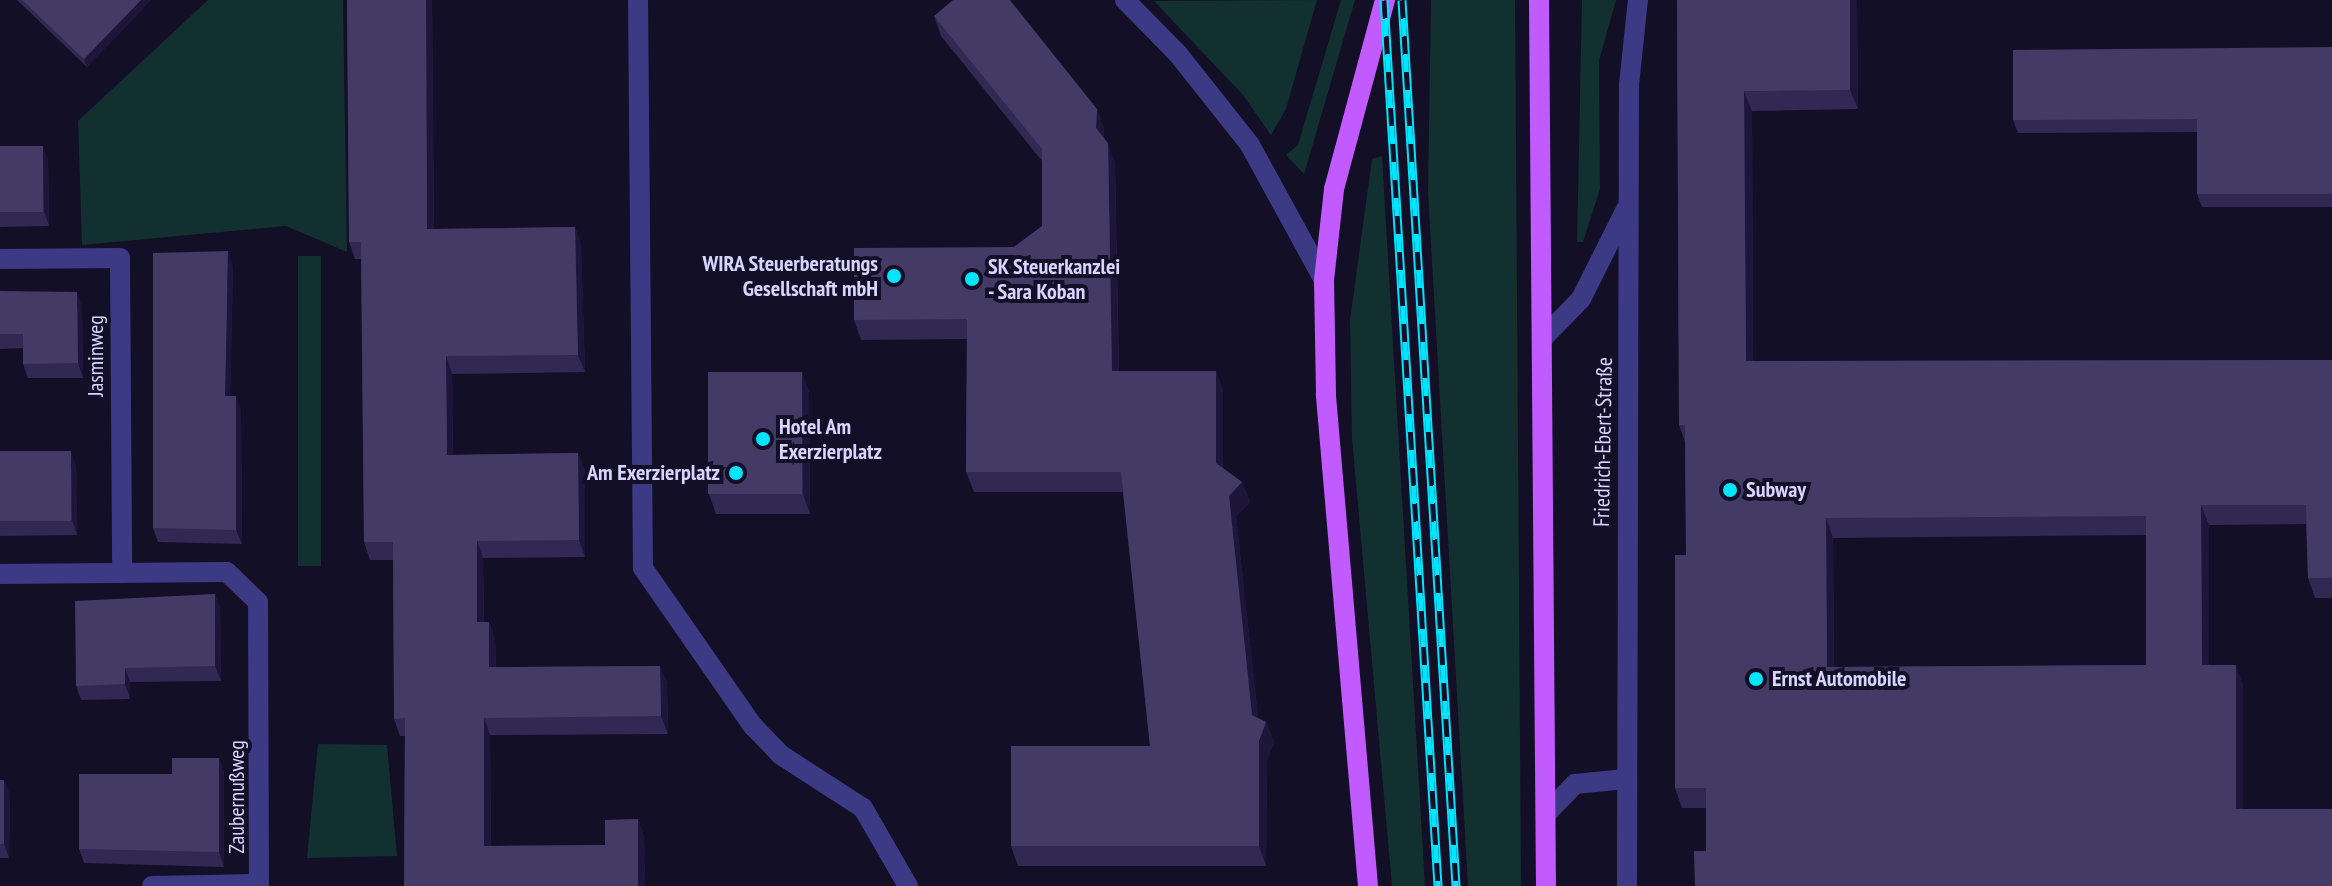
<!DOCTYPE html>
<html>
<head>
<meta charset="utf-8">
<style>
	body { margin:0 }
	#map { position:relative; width:2332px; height:886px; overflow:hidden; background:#130f26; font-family:"PT Sans Narrow",sans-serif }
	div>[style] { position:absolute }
	.green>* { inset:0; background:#12302f; transform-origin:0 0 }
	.minor>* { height:20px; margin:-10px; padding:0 10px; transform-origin:10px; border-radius:10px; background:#3d3a85 }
	.major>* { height:20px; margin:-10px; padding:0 10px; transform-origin:10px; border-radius:10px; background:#c25bff }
	.rail>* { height:9px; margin-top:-4.5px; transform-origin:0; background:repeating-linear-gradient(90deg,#130f26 0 18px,#00e5ff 0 36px); box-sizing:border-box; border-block:2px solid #00e5ff }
	.wall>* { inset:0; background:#312854 }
	.shaded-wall>* { inset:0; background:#1d163a }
	.building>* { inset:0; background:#433a66; transform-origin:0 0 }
	.dots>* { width:22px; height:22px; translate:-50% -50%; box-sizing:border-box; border:4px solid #130f26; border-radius:50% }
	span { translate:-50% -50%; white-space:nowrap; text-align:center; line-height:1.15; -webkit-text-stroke:8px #130f26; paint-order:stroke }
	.poi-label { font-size:22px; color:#d9d4ff; font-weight:700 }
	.right { translate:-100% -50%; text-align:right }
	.left { translate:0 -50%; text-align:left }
	.street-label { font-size:22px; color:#d9d4ff }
</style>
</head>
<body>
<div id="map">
	<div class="green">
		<div style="clip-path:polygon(208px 0,343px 0,347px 252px,286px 226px,82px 245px,78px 121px)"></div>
		<div style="clip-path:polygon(1317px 0,1286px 109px,1271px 135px,1243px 95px,1154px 1px)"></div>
		<div style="clip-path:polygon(1341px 0,1355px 0,1304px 174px,1286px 155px,1298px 145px)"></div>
		<div style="clip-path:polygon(1431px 0,1515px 0,1521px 886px,1468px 886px,1428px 192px)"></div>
		<div style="clip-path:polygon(1582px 0,1616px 0,1599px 61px,1600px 189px,1583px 242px,1577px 242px)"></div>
		<div style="clip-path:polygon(1382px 156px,1402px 497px,1425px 886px,1392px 886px,1352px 438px,1350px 320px,1372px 159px)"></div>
		<div style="left:321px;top:256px;width:310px;height:23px;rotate:90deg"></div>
		<div style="clip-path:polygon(318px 744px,387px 745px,397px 856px,307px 858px)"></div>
	</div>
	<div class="minor">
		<div style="left:638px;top:0;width:568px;rotate:89.5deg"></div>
		<div style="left:643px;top:568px;width:193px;rotate:55.2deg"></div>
		<div style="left:753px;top:726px;width:40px;rotate:46deg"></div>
		<div style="left:781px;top:755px;width:98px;rotate:32.9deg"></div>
		<div style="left:863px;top:808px;width:90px;rotate:60deg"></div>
		<div style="left:1125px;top:0;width:76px;rotate:45.5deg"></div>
		<div style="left:1178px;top:54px;width:116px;rotate:51.6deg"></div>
		<div style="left:1250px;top:145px;width:154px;rotate:61.3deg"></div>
		<div style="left:0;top:259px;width:120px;rotate:-0.5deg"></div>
		<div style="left:120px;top:258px;width:315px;rotate:89.6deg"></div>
		<div style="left:1543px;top:338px;width:54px;rotate:-45.7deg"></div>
		<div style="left:1581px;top:299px;width:101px;rotate:-63.4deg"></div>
		<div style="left:0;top:574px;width:227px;rotate:-0.5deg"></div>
		<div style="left:227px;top:572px;width:43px;rotate:44.1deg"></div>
		<div style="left:258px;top:602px;width:282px;rotate:89.8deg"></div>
		<div style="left:259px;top:884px;width:107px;rotate:178.9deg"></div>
		<div style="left:1546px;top:814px;width:42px;rotate:-46deg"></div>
		<div style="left:1575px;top:784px;width:51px;rotate:-5.6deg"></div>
		<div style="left:1627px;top:886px;width:801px;rotate:-89.86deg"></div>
		<div style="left:1629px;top:85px;width:85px;rotate:-84deg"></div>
	</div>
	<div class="major">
		<div style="left:1539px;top:0;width:886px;rotate:89.55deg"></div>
		<div style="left:1368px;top:886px;width:494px;rotate:-94.9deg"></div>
		<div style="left:1326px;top:394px;width:114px;rotate:-91deg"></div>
		<div style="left:1324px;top:280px;width:92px;rotate:-83.7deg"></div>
		<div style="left:1334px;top:189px;width:196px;rotate:-74.9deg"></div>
	</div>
	<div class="rail">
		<div style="left:1384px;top:0;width:888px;rotate:86.51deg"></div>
		<div style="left:1402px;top:0;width:888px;rotate:86.51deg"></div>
	</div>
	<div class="wall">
		<div style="clip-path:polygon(17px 0,151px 0,87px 67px)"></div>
		<div style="clip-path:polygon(347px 0,432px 0,434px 229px,575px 227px,581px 245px,585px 372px,452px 374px,453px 455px,578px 453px,585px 471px,585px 557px,483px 558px,484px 622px,489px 622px,495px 639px,496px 667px,660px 666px,667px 683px,668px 734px,490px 735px,491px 846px,605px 845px,605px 820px,638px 819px,644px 837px,645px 886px,404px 886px,405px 736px,400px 736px,394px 719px,393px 560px,370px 560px,364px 542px,361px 259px,355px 259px,349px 242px)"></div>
		<div style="clip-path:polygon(evenodd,1677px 0,1857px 0,1858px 109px,1752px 111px,1753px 361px,2332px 360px,2332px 598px,2315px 598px,2308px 578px,2306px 524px,2209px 525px,2209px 665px,2243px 684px,1706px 851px,1706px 808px,1682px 808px,1675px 788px,1686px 555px,1685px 442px,1679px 425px,1677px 0,2146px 535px,2146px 665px,1834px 667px,1833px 538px,2146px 535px)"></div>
		<div style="clip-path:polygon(934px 16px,1097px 109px,1104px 129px,1104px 138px,1115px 163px,1119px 371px,1216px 371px,1223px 391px,1223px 468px,1242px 482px,1250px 502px,1236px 516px,1258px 718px,1266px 722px,1274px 742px,1267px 761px,1266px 866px,1018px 866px,1011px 846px,1150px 746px,1123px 492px,974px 492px,966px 472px,967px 339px,861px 340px,854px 320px,1014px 247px,1042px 226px,1042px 161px,941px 36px)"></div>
		<div style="clip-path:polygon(2332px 47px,2332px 207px,2202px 207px,2197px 194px,2197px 132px,2018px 133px,2013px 120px)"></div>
		<div style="clip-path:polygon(0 146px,48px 160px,49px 226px,0 227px)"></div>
		<div style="clip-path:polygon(233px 266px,230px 396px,241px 410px,242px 544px,158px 542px,153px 528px)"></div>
		<div style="clip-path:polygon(0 291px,82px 306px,83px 378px,28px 378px,23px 364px,23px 348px,0 349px)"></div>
		<div style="clip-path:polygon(802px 372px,809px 392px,810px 514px,716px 514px,709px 494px)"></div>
		<div style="clip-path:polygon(0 451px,76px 466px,77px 535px,0 536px)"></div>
		<div style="clip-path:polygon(215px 594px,220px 609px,221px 681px,130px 682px,130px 699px,81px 700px,76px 686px)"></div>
		<div style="clip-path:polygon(219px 758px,224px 772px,224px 867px,84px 863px,79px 849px,172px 774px)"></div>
		<div style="clip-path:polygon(0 780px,10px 794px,9px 858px,0 858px)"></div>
	</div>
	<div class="shaded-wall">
		<div style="clip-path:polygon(141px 0,151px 0,87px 67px,84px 59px)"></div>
		<div style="clip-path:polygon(426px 0,432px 0,434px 247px,427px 229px)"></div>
		<div style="clip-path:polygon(1850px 0,1857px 0,1858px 109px,1850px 90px)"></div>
		<div style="clip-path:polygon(1744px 91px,1752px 111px,1753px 381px,1746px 361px)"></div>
		<div style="clip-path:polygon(1097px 109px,1104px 129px,1103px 148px,1096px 128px)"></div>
		<div style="clip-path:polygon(1108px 143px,1115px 163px,1119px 391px,1112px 371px)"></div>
		<div style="clip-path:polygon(43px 146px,48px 160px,49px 226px,44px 211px)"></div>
		<div style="clip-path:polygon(575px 227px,581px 245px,585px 372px,578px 355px)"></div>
		<div style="clip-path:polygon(228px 251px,233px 266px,230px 410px,225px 396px)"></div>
		<div style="clip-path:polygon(77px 292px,82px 306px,83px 378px,78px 363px)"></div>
		<div style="clip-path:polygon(446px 356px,452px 374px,453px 472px,447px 455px)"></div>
		<div style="clip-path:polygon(1216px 371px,1223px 391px,1223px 483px,1216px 463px)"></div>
		<div style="clip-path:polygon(802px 372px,809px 392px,810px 514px,803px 494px)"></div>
		<div style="clip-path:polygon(236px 396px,241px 410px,242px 544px,236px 530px)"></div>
		<div style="clip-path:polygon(71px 451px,76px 466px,77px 535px,72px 520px)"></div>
		<div style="clip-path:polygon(578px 453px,585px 471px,585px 557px,579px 540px)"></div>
		<div style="clip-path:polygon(1242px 482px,1250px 502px,1236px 516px,1260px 735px,1252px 715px,1229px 496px)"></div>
		<div style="clip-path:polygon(2201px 505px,2209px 525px,2209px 684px,2202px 665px)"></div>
		<div style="clip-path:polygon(1826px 518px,1833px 538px,1834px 686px,1827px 667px)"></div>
		<div style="clip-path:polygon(477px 541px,483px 558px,484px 639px,477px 622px)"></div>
		<div style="clip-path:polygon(215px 594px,220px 609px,221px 681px,215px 666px)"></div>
		<div style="clip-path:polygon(489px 622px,495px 639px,496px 685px,489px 667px)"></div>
		<div style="clip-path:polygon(2236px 665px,2243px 684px,2243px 829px,2236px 809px)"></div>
		<div style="clip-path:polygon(660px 666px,667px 683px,668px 734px,661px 716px)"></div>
		<div style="clip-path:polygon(125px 668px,130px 682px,130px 699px,125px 684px)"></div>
		<div style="clip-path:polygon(484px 718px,490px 735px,491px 864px,484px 846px)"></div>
		<div style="clip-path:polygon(1266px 722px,1274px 742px,1267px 761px,1266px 866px,1259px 846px,1259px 741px)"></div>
		<div style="clip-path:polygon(219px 758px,224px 772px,224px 867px,219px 852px)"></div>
		<div style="clip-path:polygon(4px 780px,10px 794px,9px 858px,4px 844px)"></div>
		<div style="clip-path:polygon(638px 819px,644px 837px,645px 886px,638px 886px)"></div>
	</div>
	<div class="building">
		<div style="clip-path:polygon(22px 0,141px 0,84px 59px)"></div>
		<div style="clip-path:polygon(347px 0,426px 0,427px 229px,575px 227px,578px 355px,446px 356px,447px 455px,578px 453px,579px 540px,477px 541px,477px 622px,489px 622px,489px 667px,660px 666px,661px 716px,484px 718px,484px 846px,605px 845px,605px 820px,638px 819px,638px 886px,404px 886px,405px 718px,394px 719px,393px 542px,364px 542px,361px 242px,349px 242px)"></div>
		<div style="clip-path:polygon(953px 0,1010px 0,1097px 109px,1096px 128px,1108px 143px,1112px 371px,1216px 371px,1216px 463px,1242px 482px,1229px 496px,1252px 715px,1266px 722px,1259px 741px,1259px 846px,1011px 846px,1011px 746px,1150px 746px,1121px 472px,966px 472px,967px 319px,854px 320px,854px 248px,1014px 247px,1042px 226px,1042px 149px,934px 16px)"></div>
		<div style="clip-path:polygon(evenodd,1677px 0,1850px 0,1850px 90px,1744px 91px,1746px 361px,2332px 360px,2332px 578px,2308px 578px,2306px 505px,2201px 505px,2202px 665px,2236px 665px,2236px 809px,2332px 809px,2332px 886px,1695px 886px,1694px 851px,1706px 851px,1706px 788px,1675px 788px,1675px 555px,1686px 555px,1685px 425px,1679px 425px,1677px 0,2146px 516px,2146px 665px,1827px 667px,1826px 518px,2146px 516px)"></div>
		<div style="clip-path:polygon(2332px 47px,2332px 194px,2197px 194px,2197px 119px,2013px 120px,2013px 50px)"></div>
		<div style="left:0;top:146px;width:43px;height:66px"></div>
		<div style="clip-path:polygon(228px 251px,225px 396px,236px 396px,236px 530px,153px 528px,153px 253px)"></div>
		<div style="clip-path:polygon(0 291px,77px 292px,78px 363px,23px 364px,23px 334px,0 334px)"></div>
		<div style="left:708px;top:372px;width:94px;height:122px"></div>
		<div style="left:0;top:451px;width:71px;height:70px"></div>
		<div style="clip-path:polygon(215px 594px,215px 666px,125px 668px,125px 684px,76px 686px,75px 601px)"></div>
		<div style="clip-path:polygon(172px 758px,219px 758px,219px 852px,79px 849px,79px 774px,172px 774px)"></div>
		<div style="left:0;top:780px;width:4px;height:64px"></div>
	</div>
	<div class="dots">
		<div style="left:894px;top:276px;background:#00e5ff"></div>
		<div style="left:972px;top:279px;background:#00e5ff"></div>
		<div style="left:763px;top:439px;background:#00e5ff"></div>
		<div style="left:736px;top:473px;background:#00e5ff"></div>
		<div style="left:1730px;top:490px;background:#00e5ff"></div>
		<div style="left:1756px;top:679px;background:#00e5ff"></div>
	</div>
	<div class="poi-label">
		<span class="right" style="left:878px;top:276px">WIRA Steuerberatungs<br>Gesellschaft mbH</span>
		<span class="left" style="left:988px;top:279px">SK Steuerkanzlei<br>- Sara Koban</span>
		<span class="left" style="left:779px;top:439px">Hotel Am<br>Exerzierplatz</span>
		<span class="right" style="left:720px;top:473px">Am Exerzierplatz</span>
		<span class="left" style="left:1746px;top:490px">Subway</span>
		<span class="left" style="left:1772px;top:679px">Ernst Automobile</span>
	</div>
	<div class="street-label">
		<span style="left:96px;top:356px;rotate:-90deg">Jasminweg</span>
		<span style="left:1603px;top:442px;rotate:-89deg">Friedrich-Ebert-Straße</span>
		<span style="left:237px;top:797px;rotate:-90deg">Zaubernußweg</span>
	</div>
</div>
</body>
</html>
